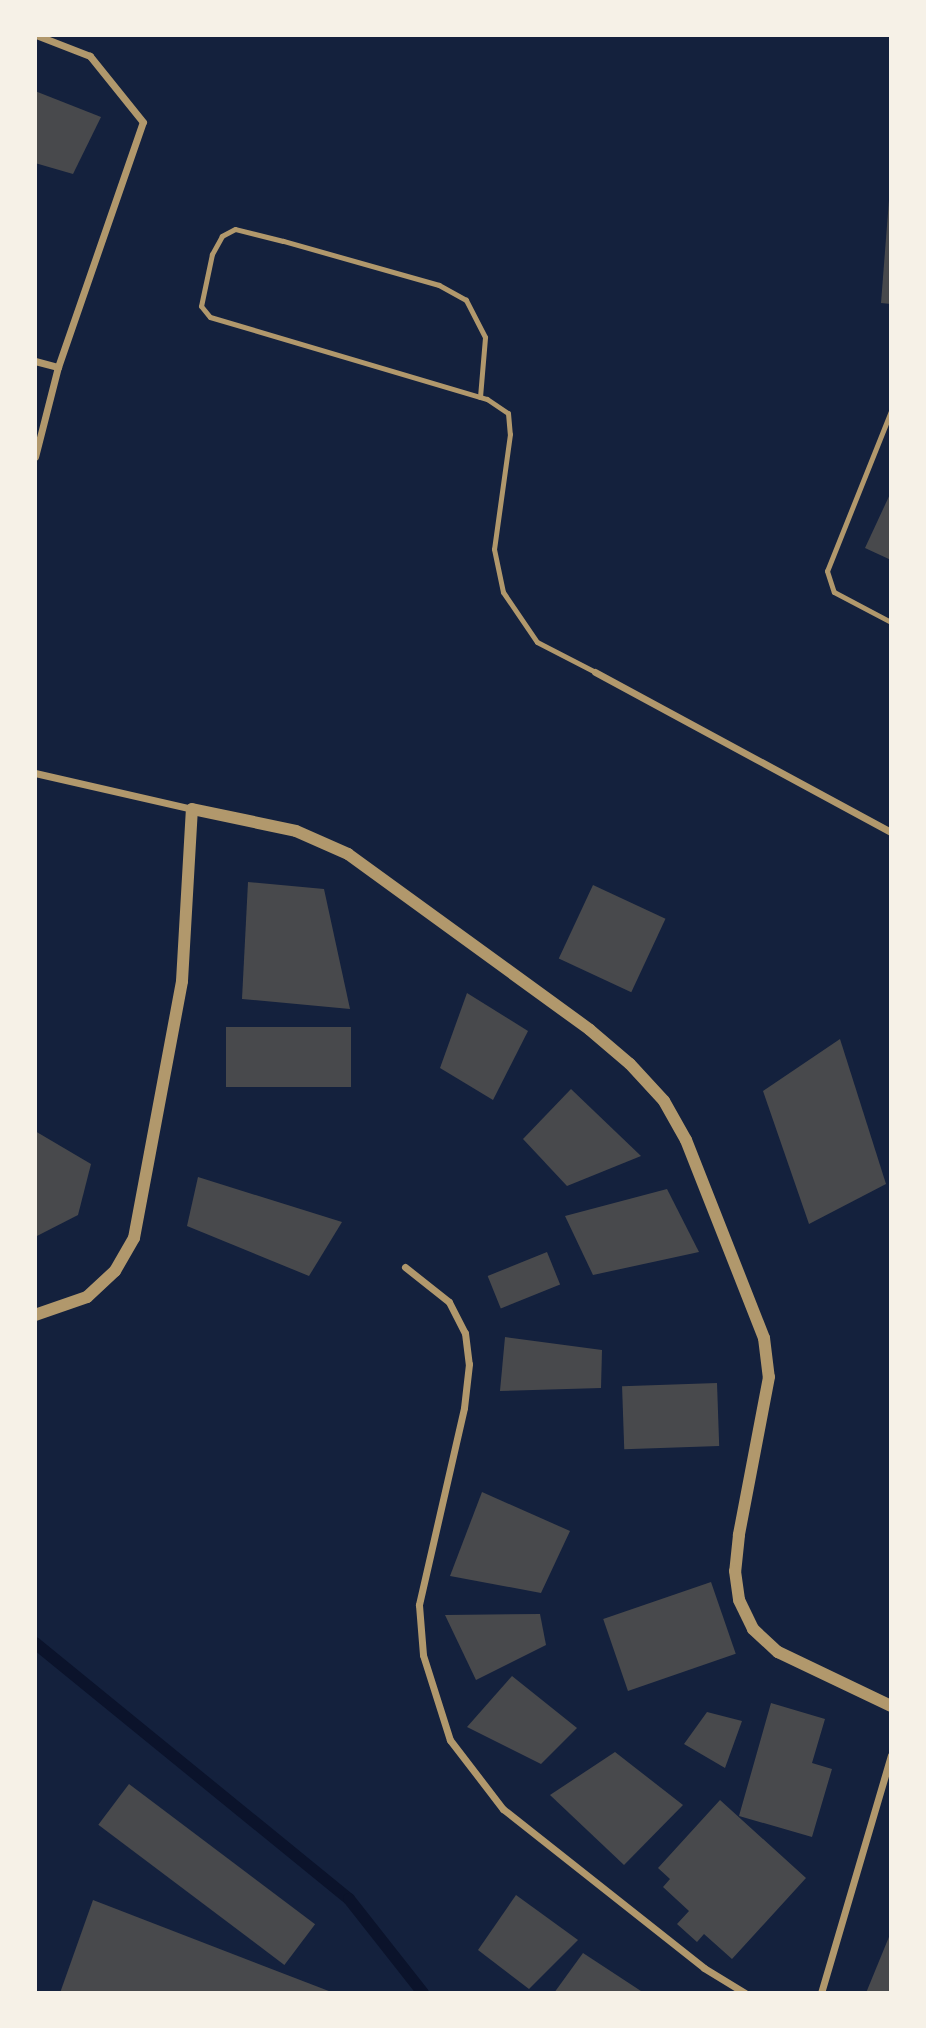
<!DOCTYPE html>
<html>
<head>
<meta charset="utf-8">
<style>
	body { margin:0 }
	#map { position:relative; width:926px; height:2028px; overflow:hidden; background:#14213d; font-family:"DM Sans",sans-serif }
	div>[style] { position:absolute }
	.stream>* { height:12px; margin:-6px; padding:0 6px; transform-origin:6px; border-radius:6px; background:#0b132b }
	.building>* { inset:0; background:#48494c; transform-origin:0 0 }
	.service>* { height:5px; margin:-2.5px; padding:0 2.5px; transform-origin:2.5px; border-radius:2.5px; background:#b1986c }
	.minor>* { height:7px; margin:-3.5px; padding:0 3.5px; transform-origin:3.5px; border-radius:3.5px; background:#b1986c }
	.tertiary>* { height:12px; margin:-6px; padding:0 6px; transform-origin:6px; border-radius:6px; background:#b1986c }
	span { translate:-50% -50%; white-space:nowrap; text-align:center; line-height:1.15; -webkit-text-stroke:5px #f6f1e7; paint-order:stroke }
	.frame { position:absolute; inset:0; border:37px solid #f6f1e7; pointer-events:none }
</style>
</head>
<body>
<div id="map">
	<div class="stream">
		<div style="left:35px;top:1643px;width:405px;rotate:39.2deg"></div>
		<div style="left:349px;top:1899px;width:120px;rotate:51.8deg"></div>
	</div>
	<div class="building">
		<div style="clip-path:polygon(35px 91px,101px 117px,73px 174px,35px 163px)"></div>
		<div style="clip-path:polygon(889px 200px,891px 200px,891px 304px,881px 303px)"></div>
		<div style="clip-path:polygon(891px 492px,891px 560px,865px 548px)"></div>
		<div style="clip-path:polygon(248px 882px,324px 889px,350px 1009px,242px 999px)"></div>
		<div style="left:593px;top:885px;width:80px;height:81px;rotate:25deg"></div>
		<div style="clip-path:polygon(467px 993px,528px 1031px,493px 1100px,440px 1068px)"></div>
		<div style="left:226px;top:1027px;width:125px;height:60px"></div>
		<div style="clip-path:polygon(840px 1039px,886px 1184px,809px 1224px,763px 1091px)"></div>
		<div style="clip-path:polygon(571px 1089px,641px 1156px,567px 1186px,523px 1139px)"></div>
		<div style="clip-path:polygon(35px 1131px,91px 1164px,78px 1215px,35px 1237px)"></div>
		<div style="clip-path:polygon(198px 1177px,342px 1222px,309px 1276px,187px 1226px)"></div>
		<div style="clip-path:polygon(667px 1189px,699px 1252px,593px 1275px,565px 1216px)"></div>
		<div style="left:547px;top:1252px;width:35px;height:64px;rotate:68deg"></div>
		<div style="clip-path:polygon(505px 1337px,602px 1350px,601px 1388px,500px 1391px)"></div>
		<div style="left:717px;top:1383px;width:63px;height:95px;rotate:88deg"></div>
		<div style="clip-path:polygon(482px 1492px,570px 1531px,541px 1593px,450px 1576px)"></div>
		<div style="left:711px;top:1582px;width:76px;height:114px;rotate:71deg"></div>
		<div style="clip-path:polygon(540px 1614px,546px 1645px,476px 1680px,445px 1615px)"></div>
		<div style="clip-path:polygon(512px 1676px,577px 1728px,541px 1764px,467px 1727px)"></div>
		<div style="clip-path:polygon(771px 1703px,825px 1719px,812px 1763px,832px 1769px,812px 1837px,739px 1816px)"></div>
		<div style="clip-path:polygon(707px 1712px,742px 1721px,725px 1768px,684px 1744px)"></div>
		<div style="clip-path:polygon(615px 1752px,683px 1805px,624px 1865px,550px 1795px)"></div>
		<div style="left:129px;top:1784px;width:233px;height:51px;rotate:37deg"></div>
		<div style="clip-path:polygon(720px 1800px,806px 1878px,732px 1959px,704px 1934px,697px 1942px,677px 1924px,689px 1911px,663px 1887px,670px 1879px,658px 1868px)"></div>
		<div style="clip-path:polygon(516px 1895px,578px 1940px,529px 1989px,478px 1950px)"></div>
		<div style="clip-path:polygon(93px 1900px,334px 1993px,60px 1993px)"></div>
		<div style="clip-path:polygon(891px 1932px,891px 1993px,866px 1993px)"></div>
		<div style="clip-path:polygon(583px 1953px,644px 1993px,554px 1993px)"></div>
	</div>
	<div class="service">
		<div style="left:480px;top:397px;width:60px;rotate:-85.2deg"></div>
		<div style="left:485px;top:337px;width:42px;rotate:-117.2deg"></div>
		<div style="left:466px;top:300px;width:31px;rotate:-151deg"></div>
		<div style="left:439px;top:285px;width:162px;rotate:-164.2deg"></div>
		<div style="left:283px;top:241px;width:49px;rotate:-166deg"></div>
		<div style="left:235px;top:229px;width:15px;rotate:152deg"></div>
		<div style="left:222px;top:236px;width:21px;rotate:119deg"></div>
		<div style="left:212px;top:254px;width:53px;rotate:101.9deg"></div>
		<div style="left:201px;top:306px;width:14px;rotate:51deg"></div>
		<div style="left:210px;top:317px;width:289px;rotate:16.5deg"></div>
		<div style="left:487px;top:399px;width:25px;rotate:34deg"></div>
		<div style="left:508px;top:413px;width:21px;rotate:85deg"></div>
		<div style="left:510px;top:434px;width:116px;rotate:97.9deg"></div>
		<div style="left:494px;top:549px;width:44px;rotate:78.2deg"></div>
		<div style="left:503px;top:592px;width:60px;rotate:55.8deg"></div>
		<div style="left:537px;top:642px;width:65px;rotate:27.3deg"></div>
		<div style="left:891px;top:411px;width:172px;rotate:111.8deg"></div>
		<div style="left:827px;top:571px;width:22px;rotate:72deg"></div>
		<div style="left:834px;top:592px;width:64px;rotate:27.8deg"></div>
	</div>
	<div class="minor">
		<div style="left:35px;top:361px;width:24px;rotate:15deg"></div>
		<div style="left:35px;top:457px;width:93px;rotate:-75.7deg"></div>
		<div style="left:58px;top:367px;width:259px;rotate:-70.9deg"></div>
		<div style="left:143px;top:122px;width:85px;rotate:-128.8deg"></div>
		<div style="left:90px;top:56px;width:58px;rotate:-158.7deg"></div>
		<div style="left:595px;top:672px;width:336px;rotate:28.4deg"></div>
		<div style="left:35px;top:773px;width:161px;rotate:12.9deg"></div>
		<div style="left:405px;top:1267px;width:56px;rotate:38.5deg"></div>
		<div style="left:449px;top:1302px;width:35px;rotate:63deg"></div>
		<div style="left:465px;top:1333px;width:31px;rotate:83deg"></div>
		<div style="left:469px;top:1364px;width:44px;rotate:96.5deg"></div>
		<div style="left:464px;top:1408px;width:202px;rotate:102.9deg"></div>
		<div style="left:419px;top:1605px;width:50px;rotate:85.4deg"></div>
		<div style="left:423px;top:1655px;width:89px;rotate:72.4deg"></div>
		<div style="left:450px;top:1740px;width:87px;rotate:52.5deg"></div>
		<div style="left:503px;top:1809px;width:256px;rotate:38.3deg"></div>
		<div style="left:704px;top:1968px;width:48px;rotate:31.4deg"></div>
		<div style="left:821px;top:1993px;width:248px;rotate:-73.6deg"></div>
	</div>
	<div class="tertiary">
		<div style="left:35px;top:1315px;width:55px;rotate:-19.1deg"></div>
		<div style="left:87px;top:1297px;width:38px;rotate:-43deg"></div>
		<div style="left:115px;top:1271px;width:38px;rotate:-60deg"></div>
		<div style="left:134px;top:1238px;width:261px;rotate:-79.4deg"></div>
		<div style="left:182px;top:981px;width:172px;rotate:-86.7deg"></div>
		<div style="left:192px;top:809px;width:106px;rotate:11.9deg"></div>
		<div style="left:296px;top:831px;width:57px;rotate:23.9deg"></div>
		<div style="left:348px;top:854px;width:299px;rotate:36deg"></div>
		<div style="left:590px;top:1030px;width:52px;rotate:40.4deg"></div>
		<div style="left:630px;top:1064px;width:50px;rotate:47.4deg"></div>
		<div style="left:664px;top:1101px;width:45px;rotate:60.6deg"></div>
		<div style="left:686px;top:1140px;width:213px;rotate:68.5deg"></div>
		<div style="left:764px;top:1338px;width:39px;rotate:83deg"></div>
		<div style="left:769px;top:1377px;width:161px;rotate:100.8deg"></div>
		<div style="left:739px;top:1535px;width:36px;rotate:96deg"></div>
		<div style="left:735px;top:1571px;width:29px;rotate:82deg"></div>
		<div style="left:739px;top:1600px;width:32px;rotate:64deg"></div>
		<div style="left:753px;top:1629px;width:34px;rotate:43deg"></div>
		<div style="left:778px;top:1652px;width:125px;rotate:25.5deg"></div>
	</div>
	<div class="frame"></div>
</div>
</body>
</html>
